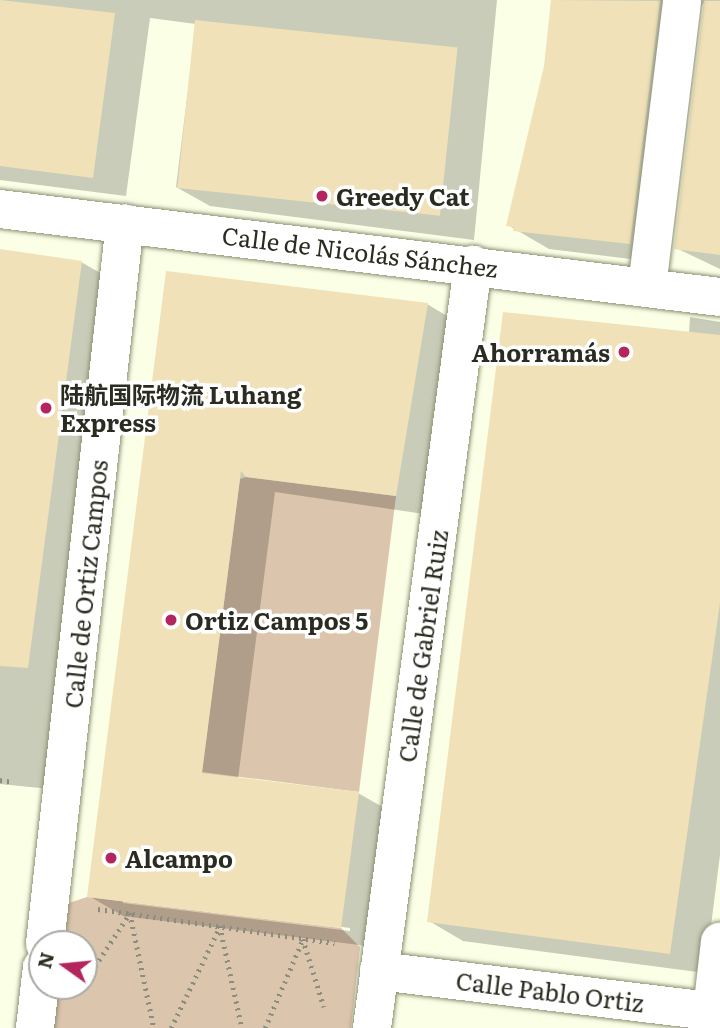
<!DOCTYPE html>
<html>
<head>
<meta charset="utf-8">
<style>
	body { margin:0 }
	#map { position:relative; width:720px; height:1028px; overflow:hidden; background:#fbffe6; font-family:Literata,"Noto Sans SC",serif }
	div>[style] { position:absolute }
	.green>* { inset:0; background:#dcc5ad }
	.shadow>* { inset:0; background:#0003 }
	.building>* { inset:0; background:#f0e1b8; transform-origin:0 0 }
	.path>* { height:4.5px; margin-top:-2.25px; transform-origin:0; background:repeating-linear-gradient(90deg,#8a8d7b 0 2px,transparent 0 7px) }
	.roads { filter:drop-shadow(0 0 2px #8e9175) drop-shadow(0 0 2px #8e9175) }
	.street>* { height:38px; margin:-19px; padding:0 19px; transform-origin:19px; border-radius:19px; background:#fff }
	.dots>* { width:19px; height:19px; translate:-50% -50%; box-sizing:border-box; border:4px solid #fff; border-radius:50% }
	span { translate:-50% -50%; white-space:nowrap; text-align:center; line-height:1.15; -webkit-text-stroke:7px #fff; paint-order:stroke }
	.poi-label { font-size:24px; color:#2b2c21; font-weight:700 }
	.left { translate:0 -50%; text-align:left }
	.right { translate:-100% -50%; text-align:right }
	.street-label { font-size:24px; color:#2b2c21 }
	.north { position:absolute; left:28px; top:930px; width:70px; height:70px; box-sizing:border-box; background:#fff; border:2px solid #aaaba6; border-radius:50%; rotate:285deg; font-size:19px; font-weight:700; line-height:28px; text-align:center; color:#2b2c21 }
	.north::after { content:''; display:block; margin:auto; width:24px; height:32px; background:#b3255d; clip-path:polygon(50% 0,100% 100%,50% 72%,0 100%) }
</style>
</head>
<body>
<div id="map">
	<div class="green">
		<div style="clip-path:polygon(246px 477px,396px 496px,359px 792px,202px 772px,240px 479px)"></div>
		<div style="clip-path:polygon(87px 897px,341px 928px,360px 947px,351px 1028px,49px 1028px,55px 986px,84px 986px,84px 944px,60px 944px,66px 904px)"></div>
	</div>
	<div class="shadow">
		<div style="clip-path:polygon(0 0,497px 0,474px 240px,210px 206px,176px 187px,196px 24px,150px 18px,126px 196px,0 180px)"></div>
		<div style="clip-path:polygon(553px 0,706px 0,693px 17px,663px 263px,549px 249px,508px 225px,546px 66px)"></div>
		<div style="clip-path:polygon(706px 0,720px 0,720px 269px,676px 248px)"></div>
		<div style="clip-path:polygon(0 252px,81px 262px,116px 282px,50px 789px,0 784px)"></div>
		<div style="clip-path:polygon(evenodd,167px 273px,427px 304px,462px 325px,431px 515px,275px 492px,238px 779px,358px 793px,393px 813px,376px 947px,123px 916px,89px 896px,167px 273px,123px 899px,350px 928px,350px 931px,123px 903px,123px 899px)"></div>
		<div style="clip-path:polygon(690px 317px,720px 322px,720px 855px,705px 973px,463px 941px,429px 921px,689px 333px)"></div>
	</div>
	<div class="building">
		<div style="clip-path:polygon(0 0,115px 13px,93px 178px,0 166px)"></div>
		<div style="clip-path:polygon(551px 0,660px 1px,630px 244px,513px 231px,514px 227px,506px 226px,544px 66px)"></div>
		<div style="clip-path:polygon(704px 1px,720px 1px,720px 255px,674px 249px)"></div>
		<div style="left:195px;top:20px;width:264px;height:169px;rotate:6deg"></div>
		<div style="clip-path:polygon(0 249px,82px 261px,28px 668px,0 666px)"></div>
		<div style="clip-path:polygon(166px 271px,428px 303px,396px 496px,246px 477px,241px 471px,202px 773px,359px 792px,341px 928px,87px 897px)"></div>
		<div style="clip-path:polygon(503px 312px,720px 335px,720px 603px,670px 954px,427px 922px)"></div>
	</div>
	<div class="path">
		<div style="left:0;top:780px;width:13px;rotate:9deg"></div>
		<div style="left:98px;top:909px;width:239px;rotate:8.2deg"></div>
		<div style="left:91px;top:972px;width:71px;rotate:-56.5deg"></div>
		<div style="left:130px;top:913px;width:117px;rotate:78.2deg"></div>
		<div style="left:171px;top:1028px;width:113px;rotate:-64.3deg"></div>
		<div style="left:220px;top:926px;width:104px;rotate:77.8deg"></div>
		<div style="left:265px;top:1028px;width:97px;rotate:-66.9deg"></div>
		<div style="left:303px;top:939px;width:71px;rotate:72.8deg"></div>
	</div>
	<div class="roads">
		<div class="street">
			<div style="left:0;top:209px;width:725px;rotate:6.97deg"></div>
			<div style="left:647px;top:287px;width:289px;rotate:-83deg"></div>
			<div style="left:45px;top:944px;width:725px;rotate:-83.67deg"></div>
			<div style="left:379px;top:971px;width:343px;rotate:6.9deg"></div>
			<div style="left:35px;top:1028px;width:61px;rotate:-83.5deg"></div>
			<div style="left:372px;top:1028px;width:770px;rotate:-82.46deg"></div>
			<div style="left:710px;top:1028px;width:87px;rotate:-83.4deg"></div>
		</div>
	</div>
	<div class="dots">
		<div style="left:322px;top:196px;background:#b3255d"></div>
		<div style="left:624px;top:352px;background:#b3255d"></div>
		<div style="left:46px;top:408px;background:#b3255d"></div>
		<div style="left:171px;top:620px;background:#b3255d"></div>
		<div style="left:111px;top:858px;background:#b3255d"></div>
	</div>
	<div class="poi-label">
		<span class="left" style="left:336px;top:196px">Greedy Cat</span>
		<span class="right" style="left:610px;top:352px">Ahorramás</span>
		<span class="left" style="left:60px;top:408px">陆航国际物流 Luhang<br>Express</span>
		<span class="left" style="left:185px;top:620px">Ortiz Campos 5</span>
		<span class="left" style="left:125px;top:858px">Alcampo</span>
	</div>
	<div class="street-label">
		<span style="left:360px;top:251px;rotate:7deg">Calle de Nicolás Sánchez</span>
		<span style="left:85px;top:584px;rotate:-84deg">Calle de Ortiz Campos</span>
		<span style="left:422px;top:646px;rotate:-82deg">Calle de Gabriel Ruiz</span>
		<span style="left:550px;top:991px;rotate:7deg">Calle Pablo Ortiz</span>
	</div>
	<div class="north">N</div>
</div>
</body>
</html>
